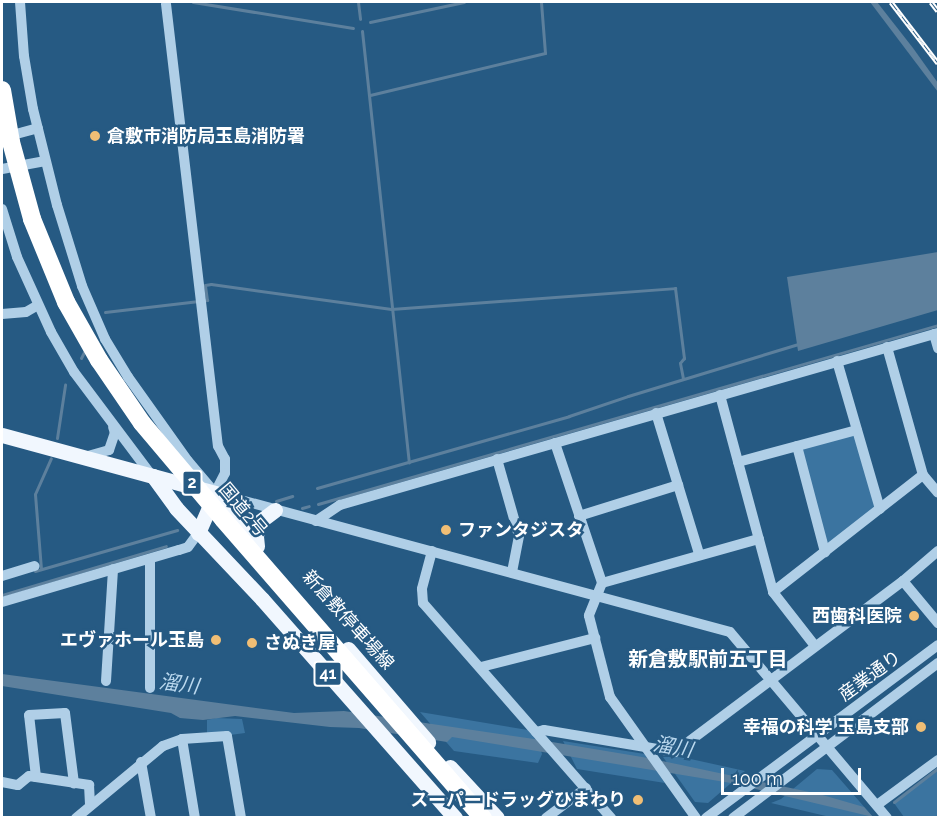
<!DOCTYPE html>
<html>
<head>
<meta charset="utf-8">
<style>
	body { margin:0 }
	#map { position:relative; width:940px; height:819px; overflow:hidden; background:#265a83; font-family:Raleway,"Noto Sans JP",sans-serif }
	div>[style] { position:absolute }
	.green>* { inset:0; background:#3b74a0 }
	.water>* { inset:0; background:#5d809d }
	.stream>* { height:3px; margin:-1.5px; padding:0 1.5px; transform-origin:1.5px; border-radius:1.5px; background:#5d809d }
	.minor>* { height:10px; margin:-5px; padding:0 5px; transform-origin:5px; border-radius:5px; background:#b0cfe7 }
	.major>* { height:15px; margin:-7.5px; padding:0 7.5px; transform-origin:7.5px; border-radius:7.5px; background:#f1f7fe }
	.rail>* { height:5px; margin-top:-2.5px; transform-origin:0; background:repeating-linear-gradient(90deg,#265a83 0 9px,#fff 0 18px); box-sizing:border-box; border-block:2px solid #fff }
	.highway-bridge>* { height:18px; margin:-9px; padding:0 9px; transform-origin:9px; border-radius:9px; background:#fff }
	.dots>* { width:16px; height:16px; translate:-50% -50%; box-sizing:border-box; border:3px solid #265a83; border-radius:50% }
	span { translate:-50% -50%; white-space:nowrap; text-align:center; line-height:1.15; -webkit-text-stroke:5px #265a83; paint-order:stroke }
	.shield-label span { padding:2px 4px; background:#265a83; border:2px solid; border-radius:4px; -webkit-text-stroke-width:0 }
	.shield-label { font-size:16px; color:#fff; font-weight:700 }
	.poi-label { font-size:18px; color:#fff; font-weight:700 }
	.left { translate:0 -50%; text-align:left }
	.right { translate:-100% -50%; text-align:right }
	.street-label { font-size:18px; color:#fff }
	.neighbourhood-label { font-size:20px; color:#fff; font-weight:700 }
	.water-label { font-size:20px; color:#bbd9ef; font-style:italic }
	.frame { position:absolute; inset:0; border:3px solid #fff; pointer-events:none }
	.scale { position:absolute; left:721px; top:768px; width:140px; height:27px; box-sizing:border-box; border:3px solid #fff; border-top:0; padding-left:8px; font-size:18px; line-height:21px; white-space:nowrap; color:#fff; -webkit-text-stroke:4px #265a83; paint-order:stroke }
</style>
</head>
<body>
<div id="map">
	<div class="green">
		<div style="clip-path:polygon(855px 433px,876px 507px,826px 547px,801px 447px)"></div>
		<div style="clip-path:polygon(420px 712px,528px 730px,539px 744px,542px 754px,538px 763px,454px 751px)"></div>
		<div style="clip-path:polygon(216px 718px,242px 719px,245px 733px,230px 735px,207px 733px,207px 720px)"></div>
		<div style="clip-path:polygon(563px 741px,645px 754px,665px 783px,577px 769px)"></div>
		<div style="clip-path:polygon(677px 756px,745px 771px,708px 803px,695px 802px,663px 757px)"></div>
		<div style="clip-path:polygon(817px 769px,832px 770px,873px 817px,830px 817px,771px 803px,781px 799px)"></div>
		<div style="clip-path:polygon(938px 770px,938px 817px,904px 817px,894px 803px)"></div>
	</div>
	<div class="water">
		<div style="clip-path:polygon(870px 2px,877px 2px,913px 48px,938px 83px,938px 92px)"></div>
		<div style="clip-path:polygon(938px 252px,938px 310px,798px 351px,787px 277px)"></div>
		<div style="clip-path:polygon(2px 674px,294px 713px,344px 711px,534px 739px,648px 758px,819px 794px,864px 807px,873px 817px,731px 783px,452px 737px,447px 742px,359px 728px,330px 727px,235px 716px,203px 720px,180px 718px,171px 713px,2px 686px)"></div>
	</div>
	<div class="stream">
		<div style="left:193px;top:2px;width:162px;rotate:9.2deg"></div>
		<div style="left:358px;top:2px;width:17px;rotate:83deg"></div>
		<div style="left:370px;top:22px;width:96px;rotate:-12deg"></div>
		<div style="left:362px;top:31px;width:434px;rotate:83.8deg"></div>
		<div style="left:370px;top:95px;width:180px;rotate:-13.5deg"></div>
		<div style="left:545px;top:53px;width:51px;rotate:-94.5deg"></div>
		<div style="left:105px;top:312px;width:103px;rotate:-6.7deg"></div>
		<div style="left:207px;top:300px;width:15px;rotate:-98deg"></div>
		<div style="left:205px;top:285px;width:6px;rotate:-9deg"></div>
		<div style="left:211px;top:284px;width:182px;rotate:7.9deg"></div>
		<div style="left:391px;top:309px;width:285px;rotate:-4.2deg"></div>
		<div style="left:675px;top:288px;width:71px;rotate:82.7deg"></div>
		<div style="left:684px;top:358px;width:6px;rotate:129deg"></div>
		<div style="left:680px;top:363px;width:16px;rotate:79deg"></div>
		<div style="left:81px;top:358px;width:9px;rotate:-63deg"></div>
		<div style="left:57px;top:438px;width:54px;rotate:-81.4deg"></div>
		<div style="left:317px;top:488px;width:262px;rotate:-15.9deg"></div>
		<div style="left:569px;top:416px;width:62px;rotate:-18.7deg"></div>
		<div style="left:628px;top:396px;width:178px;rotate:-17deg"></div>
		<div style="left:276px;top:501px;width:17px;rotate:-17deg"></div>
		<div style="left:318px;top:504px;width:645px;rotate:-16.1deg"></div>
		<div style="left:302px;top:508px;width:7px;rotate:-16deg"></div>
		<div style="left:41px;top:569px;width:75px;rotate:-94.6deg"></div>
		<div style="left:35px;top:494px;width:39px;rotate:-66deg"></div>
		<div style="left:35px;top:571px;width:148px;rotate:-16.1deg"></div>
		<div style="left:2px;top:595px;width:171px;rotate:-16.6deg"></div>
		<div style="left:894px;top:802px;width:56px;rotate:-37.7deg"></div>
	</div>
	<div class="minor">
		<div style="left:20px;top:2px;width:54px;rotate:85.8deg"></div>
		<div style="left:24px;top:56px;width:54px;rotate:80.4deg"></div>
		<div style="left:33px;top:109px;width:99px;rotate:76deg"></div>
		<div style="left:57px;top:205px;width:85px;rotate:72.8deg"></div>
		<div style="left:82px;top:286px;width:58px;rotate:66.5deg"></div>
		<div style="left:105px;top:339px;width:44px;rotate:58.8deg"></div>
		<div style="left:128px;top:377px;width:103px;rotate:54.5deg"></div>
		<div style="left:188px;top:461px;width:42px;rotate:49.8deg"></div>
		<div style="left:215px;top:493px;width:533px;rotate:15.1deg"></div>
		<div style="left:730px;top:632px;width:243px;rotate:49.8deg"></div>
		<div style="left:166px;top:4px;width:445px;rotate:83.3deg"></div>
		<div style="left:218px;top:446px;width:15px;rotate:62deg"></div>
		<div style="left:225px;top:459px;width:14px;rotate:90deg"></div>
		<div style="left:225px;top:473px;width:22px;rotate:117deg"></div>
		<div style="left:5px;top:137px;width:34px;rotate:-15deg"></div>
		<div style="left:2px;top:169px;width:44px;rotate:-10.5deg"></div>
		<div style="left:2px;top:209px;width:50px;rotate:72.6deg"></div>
		<div style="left:17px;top:257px;width:82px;rotate:65.6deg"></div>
		<div style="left:51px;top:332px;width:46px;rotate:60.1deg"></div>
		<div style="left:74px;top:372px;width:130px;rotate:53.1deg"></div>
		<div style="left:2px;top:314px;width:24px;rotate:-5deg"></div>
		<div style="left:26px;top:312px;width:14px;rotate:-30deg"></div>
		<div style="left:934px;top:334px;width:15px;rotate:74deg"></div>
		<div style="left:887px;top:347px;width:133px;rotate:74.3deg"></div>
		<div style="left:923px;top:475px;width:23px;rotate:50deg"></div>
		<div style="left:837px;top:361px;width:154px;rotate:73.8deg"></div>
		<div style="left:720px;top:395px;width:204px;rotate:74.9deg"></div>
		<div style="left:773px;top:592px;width:68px;rotate:52.1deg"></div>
		<div style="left:656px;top:413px;width:147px;rotate:73deg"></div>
		<div style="left:555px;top:443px;width:148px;rotate:71.4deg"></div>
		<div style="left:602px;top:583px;width:35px;rotate:112deg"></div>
		<div style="left:589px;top:616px;width:84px;rotate:75.5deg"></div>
		<div style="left:610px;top:697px;width:148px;rotate:54.6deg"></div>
		<div style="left:797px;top:446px;width:110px;rotate:75.2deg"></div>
		<div style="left:88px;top:456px;width:22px;rotate:-16deg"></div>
		<div style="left:109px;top:450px;width:18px;rotate:-71deg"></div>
		<div style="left:115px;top:433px;width:6px;rotate:-108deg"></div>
		<div style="left:497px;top:459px;width:80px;rotate:74.1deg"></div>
		<div style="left:519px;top:536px;width:37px;rotate:101deg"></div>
		<div style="left:738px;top:462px;width:123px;rotate:-15.1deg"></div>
		<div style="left:579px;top:516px;width:104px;rotate:-17.4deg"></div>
		<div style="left:316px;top:521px;width:29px;rotate:-34deg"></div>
		<div style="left:340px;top:505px;width:622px;rotate:-16.05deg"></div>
		<div style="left:432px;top:551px;width:39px;rotate:105deg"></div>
		<div style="left:422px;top:589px;width:14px;rotate:86deg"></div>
		<div style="left:423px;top:603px;width:286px;rotate:48.8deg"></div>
		<div style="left:150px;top:559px;width:129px;rotate:90deg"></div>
		<div style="left:2px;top:576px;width:34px;rotate:-17deg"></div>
		<div style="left:903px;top:581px;width:55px;rotate:50.2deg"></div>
		<div style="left:602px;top:583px;width:163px;rotate:-15.7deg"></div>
		<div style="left:773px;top:592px;width:190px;rotate:-38deg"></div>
		<div style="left:2px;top:602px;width:184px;rotate:-16.4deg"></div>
		<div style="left:179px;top:550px;width:9px;rotate:-18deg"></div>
		<div style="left:188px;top:547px;width:17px;rotate:-54deg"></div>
		<div style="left:481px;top:667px;width:118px;rotate:-14.3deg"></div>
		<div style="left:106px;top:681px;width:112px;rotate:-86.4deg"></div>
		<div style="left:536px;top:732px;width:8px;rotate:-14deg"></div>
		<div style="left:544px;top:730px;width:133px;rotate:9.5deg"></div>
		<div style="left:675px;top:752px;width:285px;rotate:-36.9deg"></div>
		<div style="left:903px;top:581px;width:46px;rotate:-40.6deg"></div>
		<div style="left:182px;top:739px;width:45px;rotate:-3.8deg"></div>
		<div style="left:227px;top:736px;width:83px;rotate:80.3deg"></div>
		<div style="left:141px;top:762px;width:57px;rotate:79.9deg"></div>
		<div style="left:36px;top:777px;width:62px;rotate:-96.4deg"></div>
		<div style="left:29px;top:715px;width:36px;rotate:-3deg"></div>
		<div style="left:65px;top:713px;width:71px;rotate:82.7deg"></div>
		<div style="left:2px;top:782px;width:16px;rotate:11deg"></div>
		<div style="left:18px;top:785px;width:14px;rotate:-39deg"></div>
		<div style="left:29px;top:776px;width:61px;rotate:8.5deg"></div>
		<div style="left:89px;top:785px;width:19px;rotate:87deg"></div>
		<div style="left:877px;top:805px;width:76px;rotate:-36.4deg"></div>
		<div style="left:76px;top:818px;width:113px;rotate:-39.6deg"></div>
		<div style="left:163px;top:746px;width:20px;rotate:-20deg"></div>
		<div style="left:182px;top:739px;width:80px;rotate:80.7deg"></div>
		<div style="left:546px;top:818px;width:50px;rotate:-36.9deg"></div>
		<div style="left:706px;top:818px;width:289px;rotate:-36.7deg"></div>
		<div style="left:733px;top:818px;width:257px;rotate:-37.1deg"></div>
	</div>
	<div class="major">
		<div style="left:2px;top:435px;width:221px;rotate:15.2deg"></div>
		<div style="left:215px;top:493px;width:46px;rotate:52.1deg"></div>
		<div style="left:153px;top:476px;width:39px;rotate:54deg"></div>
		<div style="left:176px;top:508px;width:125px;rotate:46.6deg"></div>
		<div style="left:262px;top:599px;width:292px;rotate:48.6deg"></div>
		<div style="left:198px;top:533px;width:40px;rotate:-66.6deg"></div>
		<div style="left:257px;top:546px;width:10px;rotate:-96deg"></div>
		<div style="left:256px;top:536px;width:14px;rotate:-78deg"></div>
		<div style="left:259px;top:522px;width:20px;rotate:-37deg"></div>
		<div style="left:348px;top:649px;width:123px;rotate:49.3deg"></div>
		<div style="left:450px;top:767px;width:69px;rotate:47.3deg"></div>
	</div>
	<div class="rail">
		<div style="left:891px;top:2px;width:77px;rotate:52.4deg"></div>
		<div style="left:931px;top:2px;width:11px;rotate:52deg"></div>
	</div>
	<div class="highway-bridge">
		<div style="left:2px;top:90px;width:53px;rotate:80.2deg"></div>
		<div style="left:11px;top:142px;width:80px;rotate:74.7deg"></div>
		<div style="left:32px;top:219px;width:90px;rotate:67.7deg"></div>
		<div style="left:66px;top:302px;width:67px;rotate:60.4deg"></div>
		<div style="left:99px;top:360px;width:76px;rotate:55.7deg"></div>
		<div style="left:142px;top:423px;width:126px;rotate:49.8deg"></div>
		<div style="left:223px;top:519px;width:396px;rotate:49deg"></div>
	</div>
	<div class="dots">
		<div style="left:95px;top:136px;background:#f0be75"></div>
		<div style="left:446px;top:530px;background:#f0be75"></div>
		<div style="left:914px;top:616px;background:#f0be75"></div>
		<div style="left:216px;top:640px;background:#f0be75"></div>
		<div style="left:252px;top:643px;background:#f0be75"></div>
		<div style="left:921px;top:727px;background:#f0be75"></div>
		<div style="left:638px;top:800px;background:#f0be75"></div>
	</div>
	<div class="shield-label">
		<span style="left:192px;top:483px">2</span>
		<span style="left:328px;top:674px">41</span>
	</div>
	<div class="poi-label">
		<span class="left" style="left:107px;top:136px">倉敷市消防局玉島消防署</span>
		<span class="left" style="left:458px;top:530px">ファンタジスタ</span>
		<span class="right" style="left:902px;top:616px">西歯科医院</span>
		<span class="right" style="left:204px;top:640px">エヴァホール玉島</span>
		<span class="left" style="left:264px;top:643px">さぬき屋</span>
		<span class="right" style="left:909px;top:727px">幸福の科学 玉島支部</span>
		<span class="right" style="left:626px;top:800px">スーパードラッグひまわり</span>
	</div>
	<div class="street-label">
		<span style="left:243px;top:510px;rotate:50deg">国道2号</span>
		<span style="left:348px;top:620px;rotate:48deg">新倉敷停車場線</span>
		<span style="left:870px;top:676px;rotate:-36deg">産業通り</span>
	</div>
	<div class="neighbourhood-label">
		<span style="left:708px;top:659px">新倉敷駅前五丁目</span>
	</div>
	<div class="water-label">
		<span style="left:179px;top:684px;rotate:8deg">溜川</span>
		<span style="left:673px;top:747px;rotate:10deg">溜川</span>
	</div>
	<div class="frame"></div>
	<div class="scale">100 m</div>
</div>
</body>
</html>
